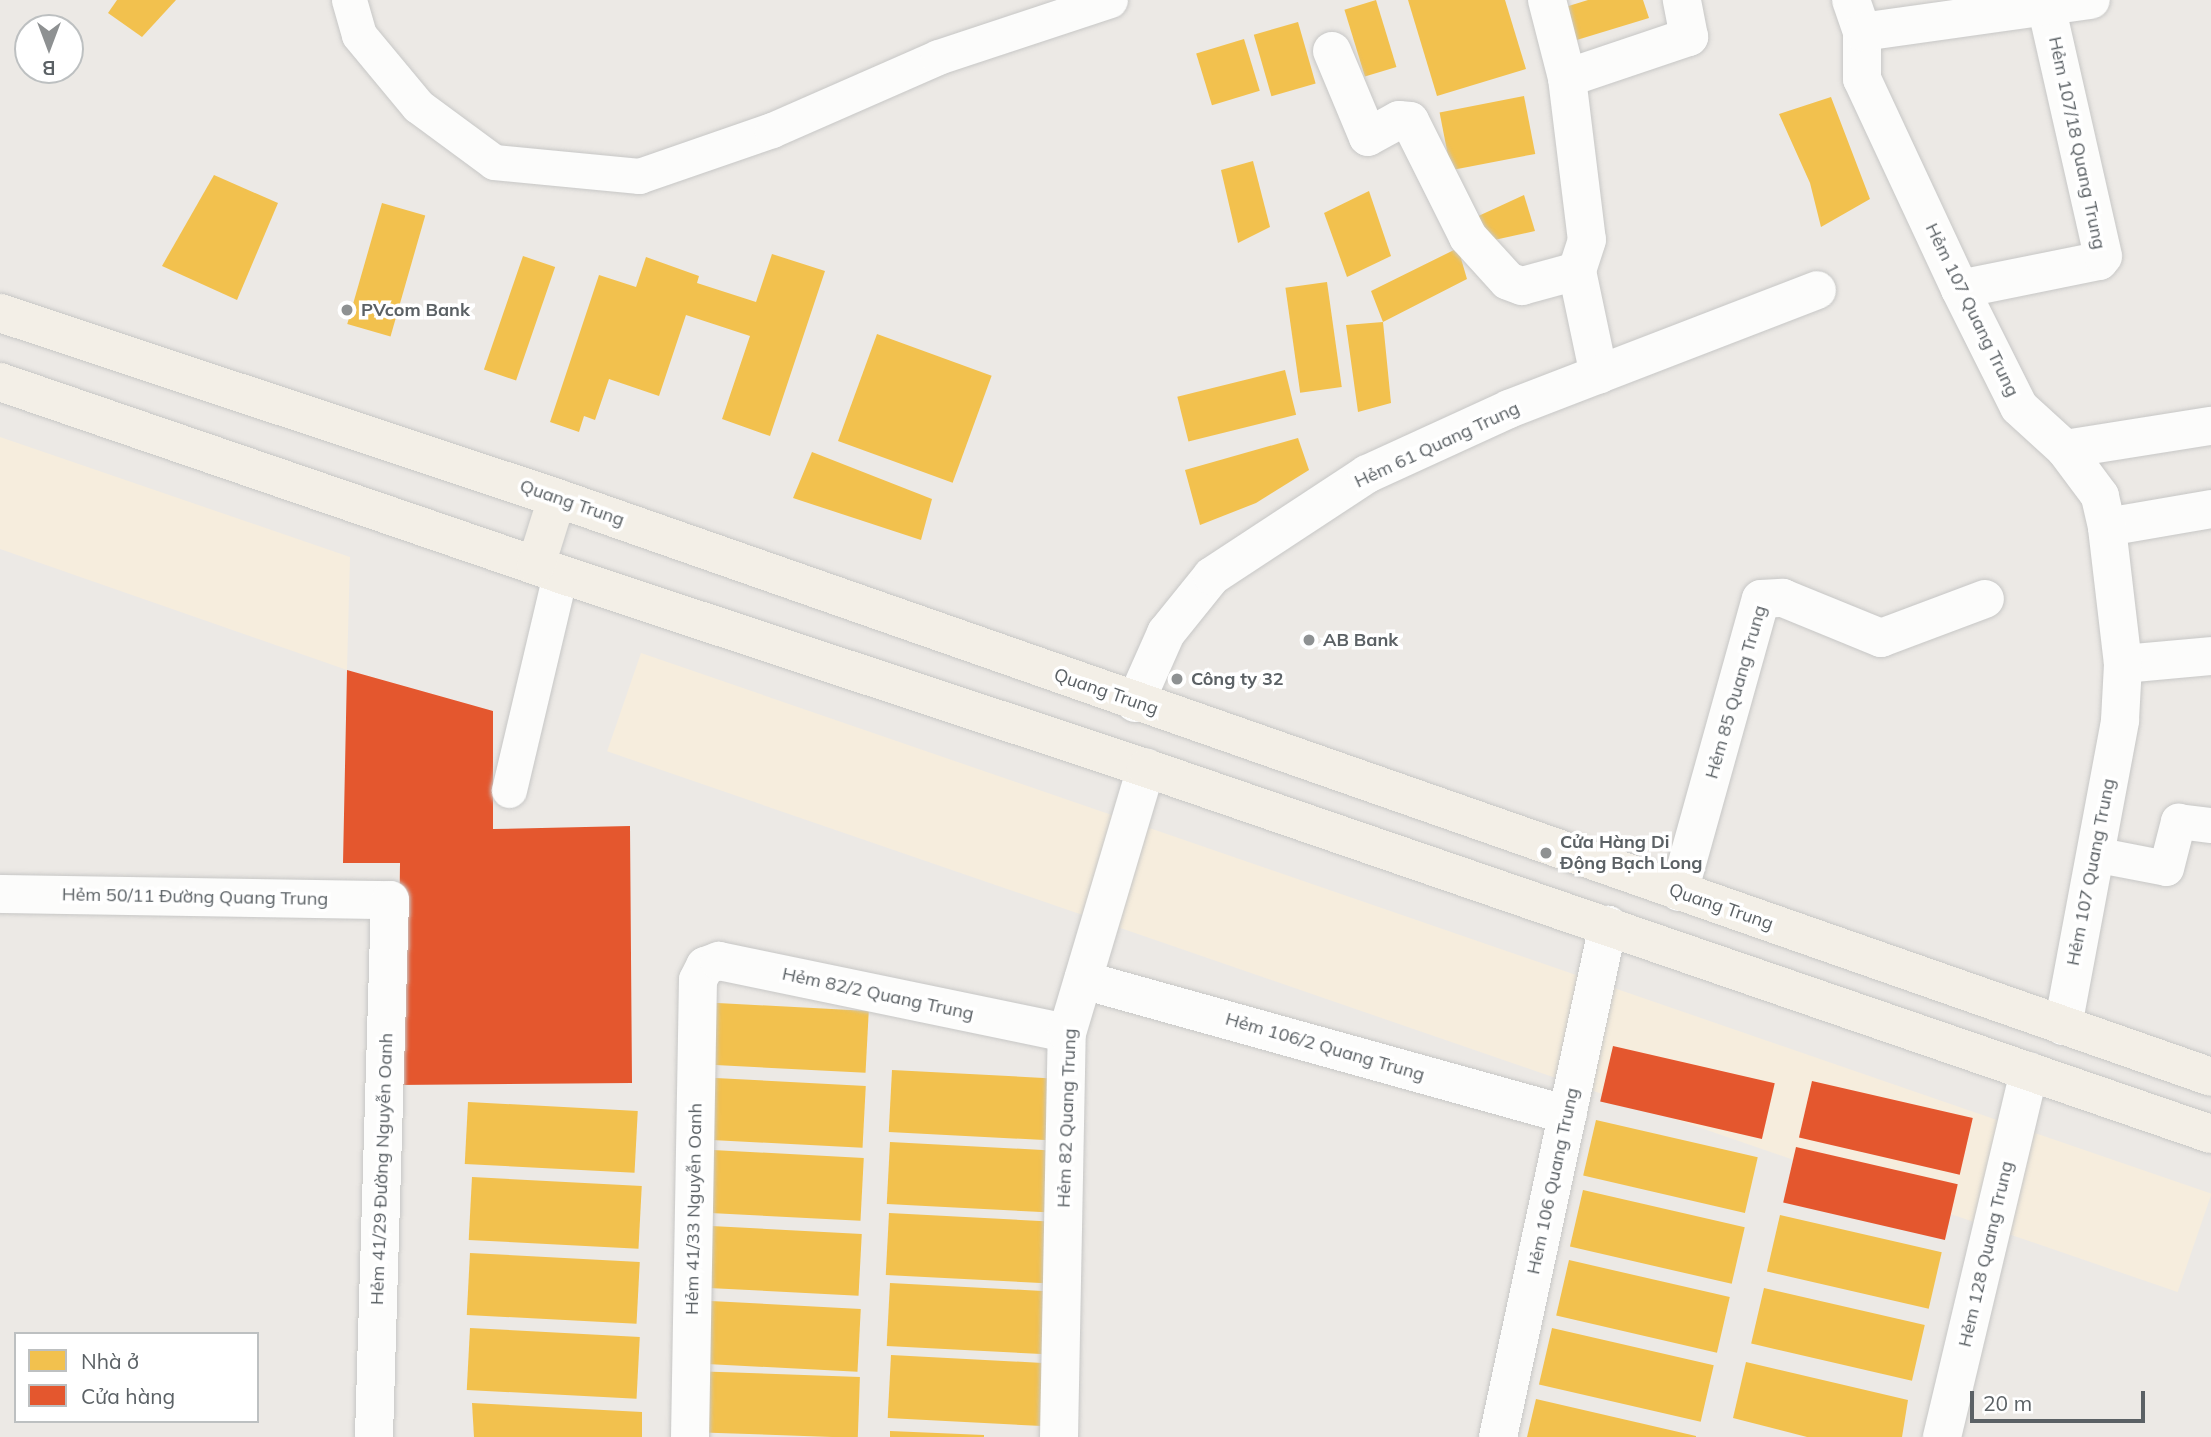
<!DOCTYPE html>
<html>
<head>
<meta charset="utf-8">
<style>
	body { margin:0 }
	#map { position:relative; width:2211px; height:1437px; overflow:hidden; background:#ece9e5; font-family:Mulish,sans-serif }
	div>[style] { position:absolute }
	.commercial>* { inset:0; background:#f6eddd; transform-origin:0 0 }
	.homes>* { inset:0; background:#f2c14e; transform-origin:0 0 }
	.shops>* { inset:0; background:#e4572e; transform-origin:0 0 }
	.roads { filter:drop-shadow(0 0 2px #c7c7c6) drop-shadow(0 0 2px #c7c7c6) }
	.lane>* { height:35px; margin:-17.5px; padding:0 17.5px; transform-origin:17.5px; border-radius:17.5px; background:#fcfcfb }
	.street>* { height:38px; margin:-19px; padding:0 19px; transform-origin:19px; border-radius:19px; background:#fcfcfb }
	.primary>* { height:38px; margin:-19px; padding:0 19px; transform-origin:19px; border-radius:19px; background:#f3efe7 }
	.dots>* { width:19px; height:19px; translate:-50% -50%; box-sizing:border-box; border:4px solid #fff; border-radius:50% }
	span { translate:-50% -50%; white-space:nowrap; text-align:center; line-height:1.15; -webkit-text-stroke:7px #fff; paint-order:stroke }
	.street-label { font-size:18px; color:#5b6165 }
	.poi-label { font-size:18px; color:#5b6165; font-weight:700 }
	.left { translate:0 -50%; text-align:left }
	.legend { position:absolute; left:14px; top:1332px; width:245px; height:91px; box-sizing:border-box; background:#fff; border:2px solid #bdc0c1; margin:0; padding:9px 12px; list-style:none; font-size:21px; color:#5b6165 }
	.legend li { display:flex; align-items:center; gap:14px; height:35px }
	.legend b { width:35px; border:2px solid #bdc0c1 }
	.north { position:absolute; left:14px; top:14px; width:70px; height:70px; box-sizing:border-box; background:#fff; border:2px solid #bdc0c1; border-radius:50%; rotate:180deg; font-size:19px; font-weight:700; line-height:28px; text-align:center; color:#5b6165 }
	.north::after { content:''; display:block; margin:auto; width:24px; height:32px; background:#8e9192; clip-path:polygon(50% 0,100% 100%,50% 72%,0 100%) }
	.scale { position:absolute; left:1970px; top:1391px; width:175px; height:32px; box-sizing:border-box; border:4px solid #5b6165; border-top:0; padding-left:9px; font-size:21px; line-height:24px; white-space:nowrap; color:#5b6165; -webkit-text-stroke:5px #fff; paint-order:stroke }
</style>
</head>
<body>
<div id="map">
	<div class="commercial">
		<div style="clip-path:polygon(0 437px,350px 557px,347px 670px,0 549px)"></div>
		<div style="left:641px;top:653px;width:1661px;height:104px;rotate:19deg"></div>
	</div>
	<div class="homes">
		<div style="clip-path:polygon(117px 0,176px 0,142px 37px,108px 13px)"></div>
		<div style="left:1376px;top:0;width:70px;height:33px;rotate:73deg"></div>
		<div style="clip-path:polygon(1408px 0,1505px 0,1526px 69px,1437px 96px)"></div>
		<div style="clip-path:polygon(1588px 0,1643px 0,1649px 18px,1557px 46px,1546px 13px)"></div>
		<div style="left:1298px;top:22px;width:64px;height:46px;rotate:74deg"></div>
		<div style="left:1244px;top:39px;width:54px;height:50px;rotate:73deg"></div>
		<div style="left:1524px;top:96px;width:59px;height:86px;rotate:79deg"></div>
		<div style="clip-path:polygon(1831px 97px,1870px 199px,1821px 227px,1810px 183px,1779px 114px)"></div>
		<div style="clip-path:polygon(1253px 161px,1270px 227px,1238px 243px,1221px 170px)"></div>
		<div style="clip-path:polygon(214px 175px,278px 203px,237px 300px,162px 266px)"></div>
		<div style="clip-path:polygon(1369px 191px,1391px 256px,1347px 277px,1324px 213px)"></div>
		<div style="clip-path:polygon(1524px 195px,1535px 231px,1458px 248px,1461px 224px)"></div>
		<div style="left:382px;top:203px;width:45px;height:126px;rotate:16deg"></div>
		<div style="clip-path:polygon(1458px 248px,1467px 279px,1383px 322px,1391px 403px,1358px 412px,1346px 325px,1383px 322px,1371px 291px)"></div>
		<div style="clip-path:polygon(772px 254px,825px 271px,770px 436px,722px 419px,750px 336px,686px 315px,659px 396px,609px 379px,595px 420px,584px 416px,579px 432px,550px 422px,599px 275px,636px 287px,646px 257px,699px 276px,697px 283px,756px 302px)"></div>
		<div style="left:523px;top:256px;width:34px;height:120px;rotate:19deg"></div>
		<div style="left:1327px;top:282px;width:106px;height:42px;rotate:82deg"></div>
		<div style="left:877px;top:334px;width:122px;height:114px;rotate:20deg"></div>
		<div style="left:1285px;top:370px;width:46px;height:111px;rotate:76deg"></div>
		<div style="clip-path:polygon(1298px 438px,1309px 470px,1256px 503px,1200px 525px,1185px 470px)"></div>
		<div style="clip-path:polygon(812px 452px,932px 499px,921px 540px,793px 498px)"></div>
		<div style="left:699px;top:1002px;width:170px;height:62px;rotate:3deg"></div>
		<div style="left:892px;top:1070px;width:170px;height:62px;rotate:3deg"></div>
		<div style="left:696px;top:1077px;width:170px;height:62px;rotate:3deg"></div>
		<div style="left:468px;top:1102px;width:170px;height:62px;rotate:3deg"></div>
		<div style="left:1596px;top:1120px;width:166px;height:57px;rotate:13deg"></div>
		<div style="left:890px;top:1142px;width:170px;height:62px;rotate:3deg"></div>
		<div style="left:694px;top:1149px;width:170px;height:63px;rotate:3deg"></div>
		<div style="left:472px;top:1177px;width:170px;height:63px;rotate:3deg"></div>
		<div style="left:1583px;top:1190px;width:166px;height:58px;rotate:13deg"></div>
		<div style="left:889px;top:1213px;width:170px;height:62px;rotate:3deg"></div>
		<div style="left:1780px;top:1215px;width:166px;height:58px;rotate:13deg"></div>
		<div style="left:692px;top:1225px;width:170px;height:62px;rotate:3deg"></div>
		<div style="left:470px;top:1253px;width:170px;height:62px;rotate:3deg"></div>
		<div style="left:1569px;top:1260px;width:165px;height:57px;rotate:13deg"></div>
		<div style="left:890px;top:1283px;width:170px;height:63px;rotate:3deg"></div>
		<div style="left:1764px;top:1288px;width:165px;height:57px;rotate:13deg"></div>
		<div style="left:691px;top:1300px;width:170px;height:63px;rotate:3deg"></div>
		<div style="left:470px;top:1328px;width:170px;height:62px;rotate:3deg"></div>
		<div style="left:1552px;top:1328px;width:166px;height:58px;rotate:13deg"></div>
		<div style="left:891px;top:1355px;width:170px;height:63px;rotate:3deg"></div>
		<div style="clip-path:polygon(1746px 1362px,1908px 1400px,1902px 1437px,1807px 1437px,1733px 1418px)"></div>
		<div style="left:690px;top:1371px;width:170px;height:61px;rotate:2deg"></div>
		<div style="clip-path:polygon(1536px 1399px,1696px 1436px,1696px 1437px,1527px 1437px)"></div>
		<div style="clip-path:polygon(472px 1403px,642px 1412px,642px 1437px,474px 1437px)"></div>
		<div style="clip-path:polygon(890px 1431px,984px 1435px,984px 1437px,890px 1437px)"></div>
	</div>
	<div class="shops">
		<div style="clip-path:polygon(347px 670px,493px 711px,493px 829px,630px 826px,632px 1083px,397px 1085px,400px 863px,343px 863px)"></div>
		<div style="left:1613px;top:1046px;width:166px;height:57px;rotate:13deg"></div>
		<div style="left:1812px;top:1081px;width:165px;height:58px;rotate:13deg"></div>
		<div style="left:1796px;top:1147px;width:166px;height:57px;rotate:13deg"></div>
	</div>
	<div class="roads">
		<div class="lane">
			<div style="left:349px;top:0;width:36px;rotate:74deg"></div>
			<div style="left:359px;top:35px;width:92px;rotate:50.3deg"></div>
			<div style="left:418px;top:106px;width:94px;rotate:36.4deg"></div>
			<div style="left:494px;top:162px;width:146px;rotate:5.5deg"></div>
			<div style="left:639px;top:176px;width:141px;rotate:-19.1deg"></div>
			<div style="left:772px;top:130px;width:181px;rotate:-23.7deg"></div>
			<div style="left:938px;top:57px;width:181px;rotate:-18.3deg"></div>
			<div style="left:509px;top:790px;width:222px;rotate:-76.7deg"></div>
			<div style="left:2094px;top:854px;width:73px;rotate:11deg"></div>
			<div style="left:2166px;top:868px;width:49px;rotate:-75.7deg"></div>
			<div style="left:2178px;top:821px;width:33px;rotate:7deg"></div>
		</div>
		<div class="street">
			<div style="left:1547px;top:0;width:81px;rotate:75.6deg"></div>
			<div style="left:1567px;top:78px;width:163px;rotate:83deg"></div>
			<div style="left:1587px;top:240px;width:33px;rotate:108deg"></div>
			<div style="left:1577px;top:271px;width:106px;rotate:78.1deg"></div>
			<div style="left:1851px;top:0;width:34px;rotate:71deg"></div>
			<div style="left:1332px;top:51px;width:93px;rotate:67.3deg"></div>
			<div style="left:1368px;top:137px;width:35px;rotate:-29deg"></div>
			<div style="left:1399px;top:120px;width:11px;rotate:5deg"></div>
			<div style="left:1410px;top:121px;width:130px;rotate:63.4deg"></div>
			<div style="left:1468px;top:237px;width:59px;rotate:47.7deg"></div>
			<div style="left:1508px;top:281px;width:15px;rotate:20deg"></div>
			<div style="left:1522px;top:286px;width:57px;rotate:-15.3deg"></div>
			<div style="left:1567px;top:78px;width:129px;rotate:-18.6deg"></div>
			<div style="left:1689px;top:37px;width:38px;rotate:-101deg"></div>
			<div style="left:1960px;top:289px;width:142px;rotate:-11.4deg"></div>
			<div style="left:2099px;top:261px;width:6px;rotate:-51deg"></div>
			<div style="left:2103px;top:256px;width:253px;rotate:-102.8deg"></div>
			<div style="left:2065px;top:449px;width:148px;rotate:-9deg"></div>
			<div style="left:2107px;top:527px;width:106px;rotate:-9.8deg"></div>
			<div style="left:2123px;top:664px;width:88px;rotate:-5.2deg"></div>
			<div style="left:1135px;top:703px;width:77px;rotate:-66.1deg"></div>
			<div style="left:1166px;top:633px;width:73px;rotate:-51.1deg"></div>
			<div style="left:1212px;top:576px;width:186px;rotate:-33.3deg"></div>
			<div style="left:1367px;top:474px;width:156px;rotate:-24.6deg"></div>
			<div style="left:1509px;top:409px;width:330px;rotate:-21.1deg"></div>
			<div style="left:1679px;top:892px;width:304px;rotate:-74.4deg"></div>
			<div style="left:1761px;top:599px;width:22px;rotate:-3deg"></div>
			<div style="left:1783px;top:598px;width:106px;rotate:22.2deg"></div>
			<div style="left:1881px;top:638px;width:111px;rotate:-20.6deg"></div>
			<div style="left:0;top:894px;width:390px;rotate:0.9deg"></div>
			<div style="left:390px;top:900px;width:537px;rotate:91.71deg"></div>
			<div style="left:1083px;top:980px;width:503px;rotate:15.55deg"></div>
			<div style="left:2063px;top:1026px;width:311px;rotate:-79.4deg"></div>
			<div style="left:2120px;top:720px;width:56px;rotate:-86.9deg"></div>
			<div style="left:2123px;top:664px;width:138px;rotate:-96.7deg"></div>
			<div style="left:2107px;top:527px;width:32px;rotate:-103deg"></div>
			<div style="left:2100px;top:496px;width:59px;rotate:-126.7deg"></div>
			<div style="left:2065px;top:449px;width:62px;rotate:-137.6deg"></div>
			<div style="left:2019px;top:407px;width:132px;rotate:-116.6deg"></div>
			<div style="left:1960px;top:289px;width:232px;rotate:-115deg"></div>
			<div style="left:1862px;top:79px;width:47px;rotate:-90deg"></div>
			<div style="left:1862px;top:32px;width:231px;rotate:-8deg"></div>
			<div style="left:690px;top:1437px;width:457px;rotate:-89deg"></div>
			<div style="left:698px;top:980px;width:16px;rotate:-63deg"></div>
			<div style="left:705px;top:966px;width:15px;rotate:-20deg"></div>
			<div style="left:719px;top:961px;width:355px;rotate:11.7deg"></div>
			<div style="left:1059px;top:1437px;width:404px;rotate:-88.9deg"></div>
			<div style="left:1067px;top:1033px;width:277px;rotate:-73.4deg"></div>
			<div style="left:1498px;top:1437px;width:524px;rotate:-77.87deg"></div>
			<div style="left:1942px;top:1437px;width:376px;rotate:-76.6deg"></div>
		</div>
		<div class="primary">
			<div style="left:0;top:313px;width:587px;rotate:18.37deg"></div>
			<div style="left:557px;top:498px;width:1752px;rotate:19.29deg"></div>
			<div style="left:0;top:382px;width:592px;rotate:18.92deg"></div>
			<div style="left:560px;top:574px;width:617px;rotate:18.32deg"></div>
			<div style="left:1146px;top:768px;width:1126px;rotate:18.97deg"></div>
			<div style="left:536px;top:565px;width:70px;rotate:-72.6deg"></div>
		</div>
	</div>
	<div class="dots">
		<div style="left:347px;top:310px;background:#8e9192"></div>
		<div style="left:1309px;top:640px;background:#8e9192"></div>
		<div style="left:1177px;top:679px;background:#8e9192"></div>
		<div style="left:1546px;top:853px;background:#8e9192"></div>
	</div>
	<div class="street-label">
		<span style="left:2077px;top:143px;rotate:78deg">Hẻm 107/18 Quang Trung</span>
		<span style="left:1972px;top:310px;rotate:64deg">Hẻm 107 Quang Trung</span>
		<span style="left:1437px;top:445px;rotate:-25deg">Hẻm 61 Quang Trung</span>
		<span style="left:572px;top:503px;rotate:19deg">Quang Trung</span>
		<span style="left:1106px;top:692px;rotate:19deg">Quang Trung</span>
		<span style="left:1736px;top:692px;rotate:-74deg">Hẻm 85 Quang Trung</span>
		<span style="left:2091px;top:872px;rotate:-79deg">Hẻm 107 Quang Trung</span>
		<span style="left:195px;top:897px;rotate:1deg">Hẻm 50/11 Đường Quang Trung</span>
		<span style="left:1721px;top:907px;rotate:19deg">Quang Trung</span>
		<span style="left:878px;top:994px;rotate:12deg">Hẻm 82/2 Quang Trung</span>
		<span style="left:1325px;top:1047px;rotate:16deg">Hẻm 106/2 Quang Trung</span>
		<span style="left:1067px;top:1118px;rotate:-88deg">Hẻm 82 Quang Trung</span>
		<span style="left:382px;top:1169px;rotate:-88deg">Hẻm 41/29 Đường Nguyễn Oanh</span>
		<span style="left:1553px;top:1181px;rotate:-78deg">Hẻm 106 Quang Trung</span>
		<span style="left:694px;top:1209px;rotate:-89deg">Hẻm 41/33 Nguyễn Oanh</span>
		<span style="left:1986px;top:1254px;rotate:-77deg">Hẻm 128 Quang Trung</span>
	</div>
	<div class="poi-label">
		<span class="left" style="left:361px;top:310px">PVcom Bank</span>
		<span class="left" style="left:1323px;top:640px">AB Bank</span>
		<span class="left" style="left:1191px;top:679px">Công ty 32</span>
		<span class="left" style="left:1560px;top:853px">Cửa Hàng Di<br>Động Bạch Long</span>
	</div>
	<ul class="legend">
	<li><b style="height:19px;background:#f2c14e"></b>Nhà ở</li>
	<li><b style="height:19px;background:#e4572e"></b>Cửa hàng</li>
	</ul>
	<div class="north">B</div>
	<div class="scale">20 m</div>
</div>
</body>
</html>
